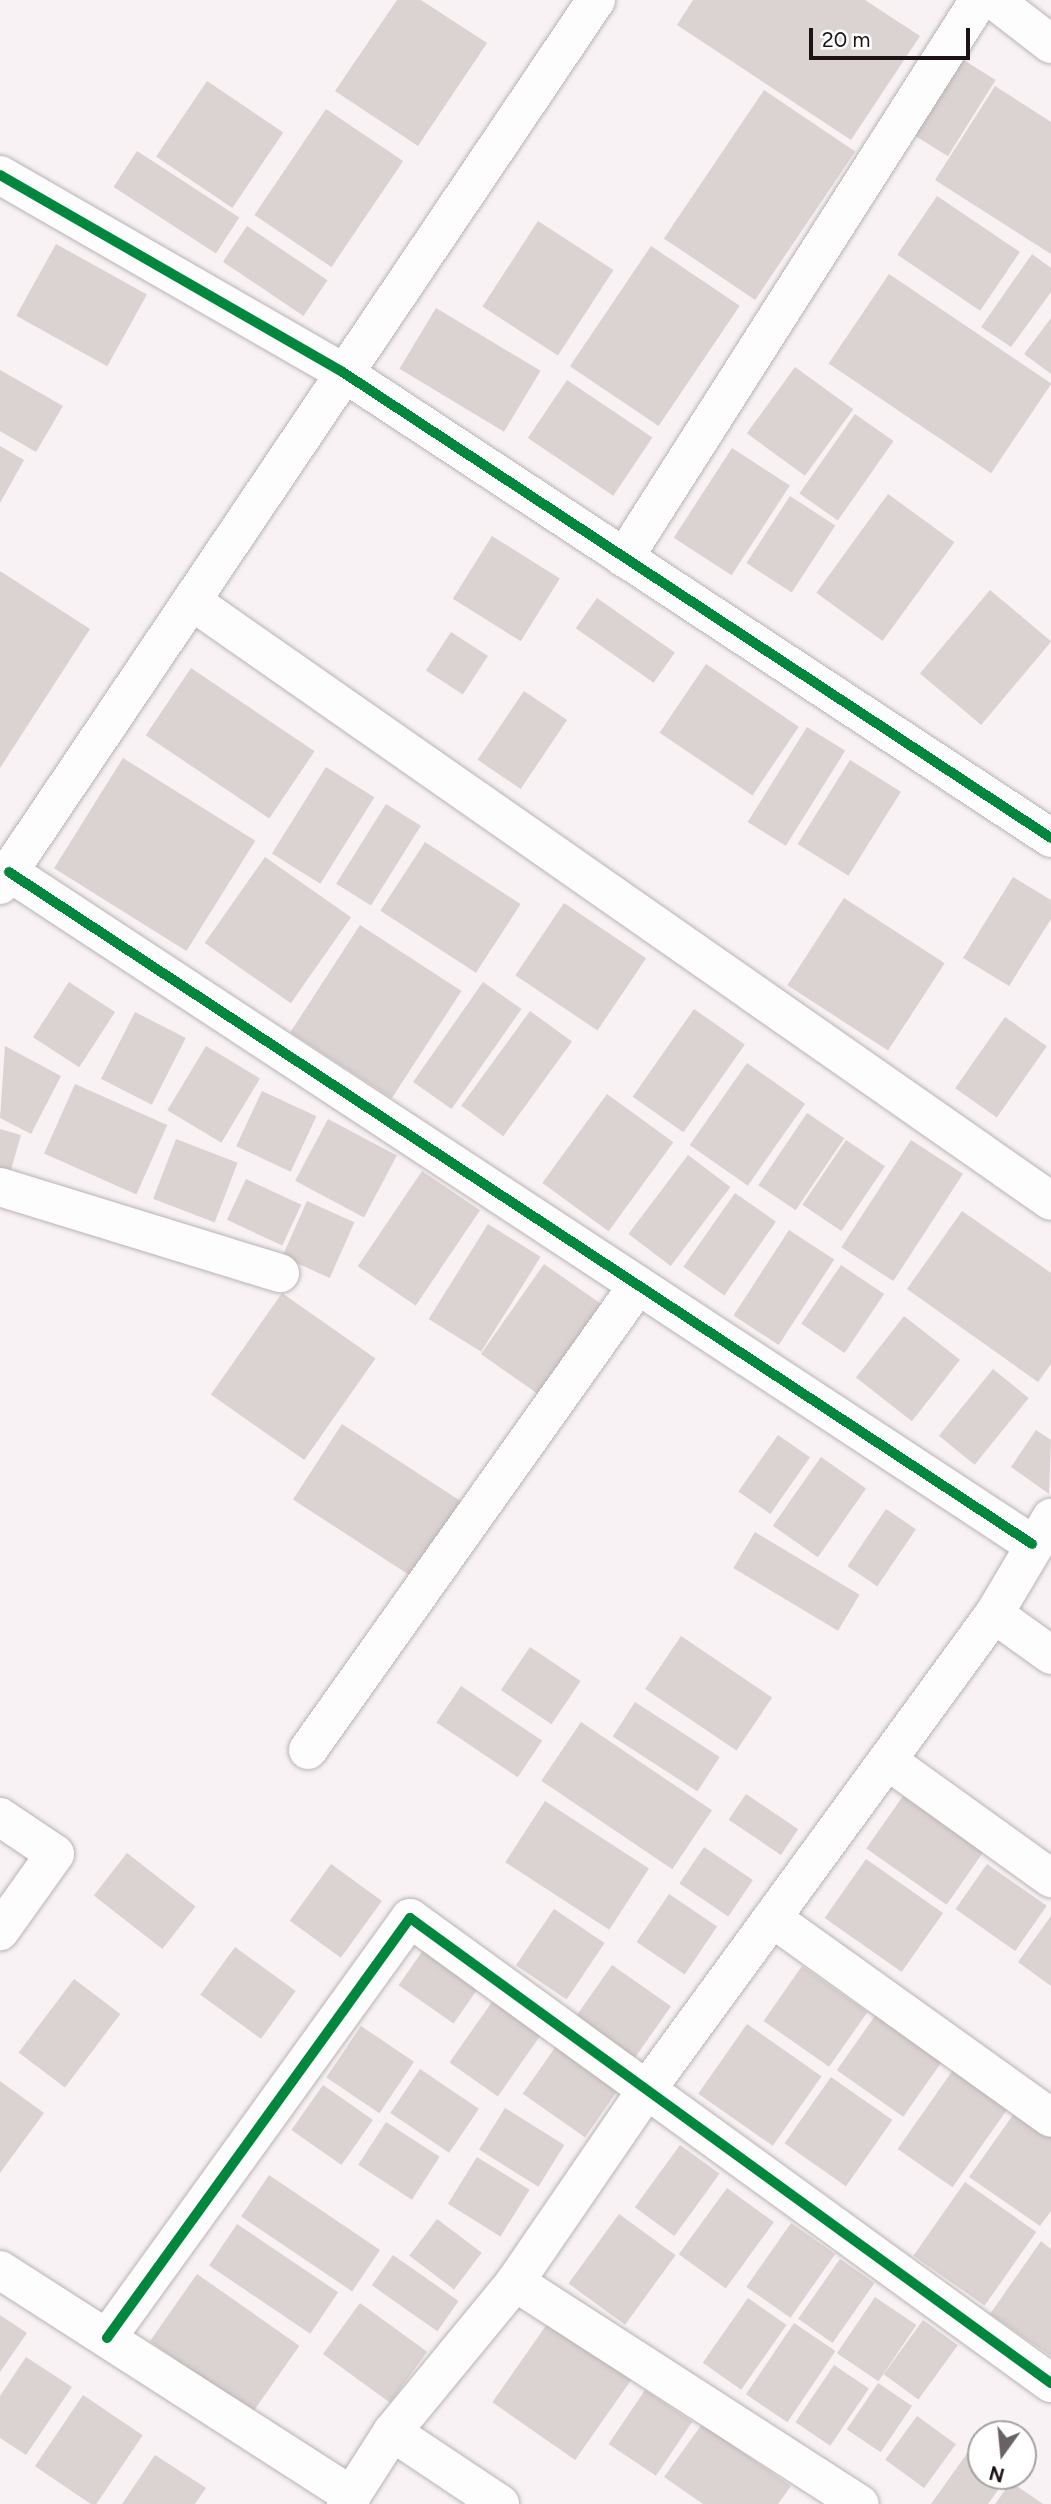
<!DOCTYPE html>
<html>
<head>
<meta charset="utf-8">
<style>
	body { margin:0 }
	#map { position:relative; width:1051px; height:2504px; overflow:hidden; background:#f8f2f4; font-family:Figtree,sans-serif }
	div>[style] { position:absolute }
	.building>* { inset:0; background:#dbd2d2; transform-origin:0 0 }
	.roads { filter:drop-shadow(0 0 2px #bab2b5) drop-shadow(0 0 2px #bab2b5) }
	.street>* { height:38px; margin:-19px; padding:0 19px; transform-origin:19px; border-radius:19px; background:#fefdfd }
	.cycleway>* { height:10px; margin:-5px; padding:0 5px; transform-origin:5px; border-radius:5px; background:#00873e }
	span { translate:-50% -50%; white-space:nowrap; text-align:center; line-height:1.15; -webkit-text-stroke:6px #fff; paint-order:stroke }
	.north { position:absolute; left:967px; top:2420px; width:70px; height:70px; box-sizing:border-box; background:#fff; border:2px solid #a5a1a2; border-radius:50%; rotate:195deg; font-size:19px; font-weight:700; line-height:28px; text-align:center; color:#1d1317 }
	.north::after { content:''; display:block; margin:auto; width:24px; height:32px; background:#6a6164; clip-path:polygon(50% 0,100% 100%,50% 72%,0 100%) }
	.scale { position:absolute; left:809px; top:28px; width:161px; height:32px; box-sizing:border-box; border:4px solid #1d1317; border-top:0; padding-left:9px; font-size:21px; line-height:24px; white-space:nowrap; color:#1d1317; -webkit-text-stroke:5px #fff; paint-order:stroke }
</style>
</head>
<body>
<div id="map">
	<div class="building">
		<div style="clip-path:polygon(397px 0,421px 0,487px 43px,418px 146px,335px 91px)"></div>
		<div style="clip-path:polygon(693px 0,865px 0,920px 36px,851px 140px,677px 25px)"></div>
		<div style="left:954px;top:54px;width:49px;height:90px;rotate:32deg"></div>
		<div style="left:207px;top:81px;width:92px;height:91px;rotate:34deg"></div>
		<div style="clip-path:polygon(995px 86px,1051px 122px,1051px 254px,935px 180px)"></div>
		<div style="left:764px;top:90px;width:110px;height:179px;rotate:34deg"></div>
		<div style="left:326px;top:109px;width:93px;height:128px;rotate:34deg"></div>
		<div style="left:137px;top:151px;width:122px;height:43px;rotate:33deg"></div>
		<div style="left:937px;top:196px;width:100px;height:71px;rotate:34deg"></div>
		<div style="left:538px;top:221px;width:90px;height:102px;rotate:33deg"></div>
		<div style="left:247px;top:226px;width:97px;height:43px;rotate:34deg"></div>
		<div style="left:56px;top:244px;width:104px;height:82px;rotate:29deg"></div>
		<div style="left:651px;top:246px;width:107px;height:145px;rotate:34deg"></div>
		<div style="clip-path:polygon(1032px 254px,1051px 268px,1051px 292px,1011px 347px,981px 327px)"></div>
		<div style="left:889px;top:274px;width:196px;height:108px;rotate:34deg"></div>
		<div style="left:436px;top:308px;width:122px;height:71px;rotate:31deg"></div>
		<div style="clip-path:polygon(1051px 318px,1051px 374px,1024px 354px)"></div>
		<div style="left:795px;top:367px;width:72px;height:82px;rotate:36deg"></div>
		<div style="clip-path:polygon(0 370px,63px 406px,36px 452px,0 431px)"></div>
		<div style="left:567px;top:380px;width:103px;height:70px;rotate:34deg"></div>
		<div style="left:855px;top:414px;width:47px;height:97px;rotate:35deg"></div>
		<div style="clip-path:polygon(0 446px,24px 460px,0 503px)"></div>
		<div style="left:732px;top:448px;width:69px;height:107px;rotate:33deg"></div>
		<div style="left:888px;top:494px;width:82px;height:122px;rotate:36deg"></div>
		<div style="left:790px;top:496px;width:54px;height:80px;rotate:33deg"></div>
		<div style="left:492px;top:536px;width:80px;height:74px;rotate:32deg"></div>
		<div style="clip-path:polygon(0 571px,90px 629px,0 768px)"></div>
		<div style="left:990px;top:590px;width:80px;height:109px;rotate:40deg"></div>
		<div style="left:597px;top:598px;width:95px;height:37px;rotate:35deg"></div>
		<div style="left:451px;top:632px;width:44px;height:46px;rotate:33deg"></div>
		<div style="left:706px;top:664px;width:112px;height:83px;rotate:34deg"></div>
		<div style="left:191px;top:668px;width:149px;height:81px;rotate:34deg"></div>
		<div style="left:524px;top:691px;width:52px;height:83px;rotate:34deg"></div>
		<div style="left:807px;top:727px;width:45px;height:112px;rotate:32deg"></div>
		<div style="left:123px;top:758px;width:156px;height:130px;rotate:32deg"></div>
		<div style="left:850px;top:760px;width:60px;height:99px;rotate:32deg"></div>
		<div style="left:326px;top:767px;width:57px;height:102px;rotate:32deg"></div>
		<div style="left:386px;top:804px;width:41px;height:94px;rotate:32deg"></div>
		<div style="left:425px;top:842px;width:114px;height:82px;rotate:33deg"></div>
		<div style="left:265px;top:857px;width:105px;height:105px;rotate:35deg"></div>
		<div style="clip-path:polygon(1013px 877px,1051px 900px,1051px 919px,1009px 986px,963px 958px)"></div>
		<div style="left:844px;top:898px;width:120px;height:104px;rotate:33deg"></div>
		<div style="left:564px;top:903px;width:99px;height:87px;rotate:34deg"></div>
		<div style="left:360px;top:925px;width:121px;height:128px;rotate:33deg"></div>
		<div style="left:69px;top:982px;width:55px;height:66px;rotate:33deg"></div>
		<div style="left:483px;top:982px;width:47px;height:122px;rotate:35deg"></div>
		<div style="left:694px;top:1009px;width:62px;height:107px;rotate:35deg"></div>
		<div style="left:530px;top:1011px;width:52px;height:117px;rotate:36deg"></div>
		<div style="left:135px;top:1012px;width:57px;height:75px;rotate:27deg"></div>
		<div style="left:1005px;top:1017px;width:51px;height:87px;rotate:35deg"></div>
		<div style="clip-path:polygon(5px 1046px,61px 1076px,31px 1134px,0 1118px)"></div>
		<div style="left:206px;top:1046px;width:63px;height:75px;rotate:31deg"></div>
		<div style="left:747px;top:1063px;width:71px;height:100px;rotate:35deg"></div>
		<div style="left:75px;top:1084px;width:101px;height:76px;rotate:24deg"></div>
		<div style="left:262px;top:1091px;width:60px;height:61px;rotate:25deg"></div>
		<div style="left:607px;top:1094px;width:82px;height:110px;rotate:36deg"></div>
		<div style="left:807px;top:1113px;width:45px;height:87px;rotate:34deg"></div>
		<div style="left:328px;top:1119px;width:78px;height:70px;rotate:28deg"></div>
		<div style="clip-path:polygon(0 1129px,21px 1135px,9px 1177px,0 1174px)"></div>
		<div style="left:176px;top:1139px;width:66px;height:64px;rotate:21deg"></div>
		<div style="left:846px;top:1140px;width:47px;height:78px;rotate:34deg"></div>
		<div style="left:911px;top:1140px;width:62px;height:128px;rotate:33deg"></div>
		<div style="left:688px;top:1155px;width:53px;height:99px;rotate:37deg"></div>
		<div style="left:422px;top:1171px;width:70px;height:115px;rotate:34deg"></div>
		<div style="left:246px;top:1179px;width:61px;height:45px;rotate:25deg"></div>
		<div style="left:735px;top:1193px;width:50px;height:90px;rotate:35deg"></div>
		<div style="left:307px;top:1201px;width:52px;height:61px;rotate:24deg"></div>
		<div style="clip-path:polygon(962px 1211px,1051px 1273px,1051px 1364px,1038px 1382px,907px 1289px)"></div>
		<div style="left:488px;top:1224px;width:62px;height:112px;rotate:32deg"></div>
		<div style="left:789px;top:1230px;width:54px;height:102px;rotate:33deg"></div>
		<div style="left:544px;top:1264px;width:75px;height:110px;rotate:35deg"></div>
		<div style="left:841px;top:1265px;width:52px;height:71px;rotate:34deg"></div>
		<div style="left:282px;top:1293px;width:114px;height:124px;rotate:35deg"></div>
		<div style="left:904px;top:1316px;width:71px;height:78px;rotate:38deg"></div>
		<div style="left:993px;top:1369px;width:46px;height:86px;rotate:39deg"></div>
		<div style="left:342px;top:1424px;width:146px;height:90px;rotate:33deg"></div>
		<div style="clip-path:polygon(1036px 1430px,1051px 1440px,1049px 1494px,1011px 1467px)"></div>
		<div style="left:778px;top:1435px;width:39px;height:69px;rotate:35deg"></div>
		<div style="left:821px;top:1457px;width:55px;height:84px;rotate:35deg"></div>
		<div style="left:886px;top:1509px;width:36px;height:69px;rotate:34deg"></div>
		<div style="left:755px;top:1532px;width:122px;height:42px;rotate:31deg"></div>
		<div style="left:681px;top:1636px;width:110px;height:64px;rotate:34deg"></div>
		<div style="left:530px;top:1647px;width:61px;height:52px;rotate:34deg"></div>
		<div style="left:461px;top:1686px;width:98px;height:44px;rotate:34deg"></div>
		<div style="left:635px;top:1702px;width:101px;height:41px;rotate:33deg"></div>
		<div style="left:581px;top:1722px;width:158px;height:71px;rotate:34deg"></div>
		<div style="left:746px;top:1794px;width:63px;height:31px;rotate:34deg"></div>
		<div style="left:903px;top:1796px;width:98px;height:64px;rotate:35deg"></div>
		<div style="left:545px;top:1801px;width:124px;height:73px;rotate:33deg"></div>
		<div style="left:704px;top:1847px;width:59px;height:44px;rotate:34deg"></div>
		<div style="left:127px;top:1853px;width:87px;height:54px;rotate:38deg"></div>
		<div style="left:866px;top:1859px;width:94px;height:72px;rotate:35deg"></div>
		<div style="left:331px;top:1864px;width:63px;height:70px;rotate:36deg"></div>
		<div style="left:987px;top:1864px;width:73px;height:55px;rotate:35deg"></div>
		<div style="left:669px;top:1894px;width:58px;height:58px;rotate:34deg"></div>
		<div style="left:554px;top:1909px;width:61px;height:68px;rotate:34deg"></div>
		<div style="clip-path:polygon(1051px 1916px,1051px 1986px,1018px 1962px)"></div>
		<div style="left:433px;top:1936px;width:67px;height:60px;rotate:35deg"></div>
		<div style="left:235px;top:1947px;width:75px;height:59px;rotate:36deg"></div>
		<div style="left:612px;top:1965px;width:72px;height:73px;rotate:35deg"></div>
		<div style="left:802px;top:1966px;width:80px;height:67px;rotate:35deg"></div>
		<div style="left:74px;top:1979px;width:58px;height:92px;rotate:37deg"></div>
		<div style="left:508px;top:1979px;width:59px;height:102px;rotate:35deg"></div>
		<div style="left:877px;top:2013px;width:81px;height:70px;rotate:35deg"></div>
		<div style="left:747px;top:2024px;width:91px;height:85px;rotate:35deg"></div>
		<div style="left:361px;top:2026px;width:64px;height:62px;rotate:34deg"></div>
		<div style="left:568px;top:2029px;width:76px;height:79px;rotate:35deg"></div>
		<div style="left:955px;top:2067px;width:67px;height:100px;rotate:35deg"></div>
		<div style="left:420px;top:2069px;width:71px;height:53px;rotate:34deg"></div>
		<div style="left:831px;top:2077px;width:75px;height:81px;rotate:35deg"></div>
		<div style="clip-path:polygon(0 2081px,44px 2113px,0 2173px)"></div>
		<div style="left:323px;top:2085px;width:61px;height:55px;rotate:35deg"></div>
		<div style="left:505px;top:2108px;width:70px;height:49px;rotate:32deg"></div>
		<div style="clip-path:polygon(1018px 2108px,1051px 2131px,1051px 2211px,1040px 2226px,969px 2177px)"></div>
		<div style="left:386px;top:2122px;width:64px;height:51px;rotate:33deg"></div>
		<div style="left:680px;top:2145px;width:49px;height:77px;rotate:36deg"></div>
		<div style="left:477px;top:2157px;width:62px;height:55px;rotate:32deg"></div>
		<div style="left:269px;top:2175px;width:134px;height:50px;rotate:34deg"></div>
		<div style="left:965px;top:2182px;width:87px;height:90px;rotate:35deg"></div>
		<div style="left:727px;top:2188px;width:58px;height:82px;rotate:36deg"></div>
		<div style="left:619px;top:2214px;width:70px;height:86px;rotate:36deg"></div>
		<div style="left:437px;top:2219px;width:56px;height:46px;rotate:37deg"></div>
		<div style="left:791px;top:2223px;width:54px;height:78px;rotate:35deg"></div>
		<div style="left:237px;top:2224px;width:122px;height:50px;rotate:34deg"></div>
		<div style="clip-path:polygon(1041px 2241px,1051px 2249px,1051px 2356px,990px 2314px)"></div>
		<div style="left:393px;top:2255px;width:80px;height:37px;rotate:35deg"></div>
		<div style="left:840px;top:2259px;width:42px;height:73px;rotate:35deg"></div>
		<div style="left:197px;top:2274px;width:125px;height:82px;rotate:35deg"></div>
		<div style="left:875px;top:2297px;width:50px;height:68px;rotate:34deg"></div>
		<div style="left:748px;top:2298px;width:47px;height:79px;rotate:35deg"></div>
		<div style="left:360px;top:2303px;width:83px;height:63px;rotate:36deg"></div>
		<div style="clip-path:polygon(0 2315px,27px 2333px,0 2372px)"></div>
		<div style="left:552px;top:2317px;width:101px;height:104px;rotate:35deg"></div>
		<div style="left:923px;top:2320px;width:43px;height:67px;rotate:36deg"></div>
		<div style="left:794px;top:2323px;width:50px;height:86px;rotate:34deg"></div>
		<div style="clip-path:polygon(26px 2357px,72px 2387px,26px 2455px,0 2438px,0 2396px)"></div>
		<div style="left:834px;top:2365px;width:42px;height:69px;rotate:34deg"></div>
		<div style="left:878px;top:2383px;width:41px;height:56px;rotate:34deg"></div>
		<div style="left:645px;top:2390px;width:57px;height:65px;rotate:34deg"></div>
		<div style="left:83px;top:2395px;width:72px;height:86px;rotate:34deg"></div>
		<div style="left:917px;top:2416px;width:48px;height:54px;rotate:36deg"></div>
		<div style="clip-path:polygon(702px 2424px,791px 2486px,778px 2504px,703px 2504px,664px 2477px)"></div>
		<div style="clip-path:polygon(968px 2452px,981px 2462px,981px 2476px,1006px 2479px,988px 2504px,931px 2504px)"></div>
		<div style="clip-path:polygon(155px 2455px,206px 2488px,195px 2504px,122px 2504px)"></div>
		<div style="clip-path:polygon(1011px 2482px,1043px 2504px,995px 2504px)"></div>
	</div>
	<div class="roads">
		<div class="street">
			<div style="left:994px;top:0;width:72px;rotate:37.7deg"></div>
			<div style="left:0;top:175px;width:393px;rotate:29.9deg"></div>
			<div style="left:341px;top:371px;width:850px;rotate:33.33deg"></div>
			<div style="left:624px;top:558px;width:661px;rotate:-57.54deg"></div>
			<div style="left:193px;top:602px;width:1046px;rotate:34.92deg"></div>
			<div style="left:9px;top:872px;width:1224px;rotate:33.3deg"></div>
			<div style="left:0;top:885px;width:1067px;rotate:-56.04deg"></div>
			<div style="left:0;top:1187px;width:293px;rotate:17.1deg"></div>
			<div style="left:994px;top:1614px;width:70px;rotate:35.7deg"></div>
			<div style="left:308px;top:1750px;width:570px;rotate:-54.64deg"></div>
			<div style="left:888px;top:1761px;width:201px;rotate:35.7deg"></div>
			<div style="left:0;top:1817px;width:66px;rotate:33.9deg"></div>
			<div style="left:55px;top:1854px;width:95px;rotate:125.5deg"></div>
			<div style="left:772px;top:1918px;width:343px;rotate:35.6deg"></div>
			<div style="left:0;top:2270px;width:418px;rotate:32.7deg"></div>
			<div style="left:515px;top:2282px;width:410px;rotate:32.8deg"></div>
			<div style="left:107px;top:2338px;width:518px;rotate:-54.19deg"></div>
			<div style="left:410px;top:1918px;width:792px;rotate:35.96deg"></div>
			<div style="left:392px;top:2432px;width:130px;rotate:33.7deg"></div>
			<div style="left:346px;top:2504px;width:85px;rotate:-57.4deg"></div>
			<div style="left:392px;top:2432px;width:194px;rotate:-50.6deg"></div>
			<div style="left:515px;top:2282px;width:230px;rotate:-55.6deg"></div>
			<div style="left:645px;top:2092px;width:592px;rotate:-53.87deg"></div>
			<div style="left:994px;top:1614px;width:112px;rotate:-59.3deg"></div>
		</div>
	</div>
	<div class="cycleway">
		<div style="left:0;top:175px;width:393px;rotate:29.9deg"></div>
		<div style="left:341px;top:371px;width:850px;rotate:33.33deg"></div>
		<div style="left:9px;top:872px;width:1224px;rotate:33.3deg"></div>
		<div style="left:107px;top:2338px;width:518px;rotate:-54.19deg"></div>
		<div style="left:410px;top:1918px;width:792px;rotate:35.96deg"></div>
	</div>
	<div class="north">N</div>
	<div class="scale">20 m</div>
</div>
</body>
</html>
